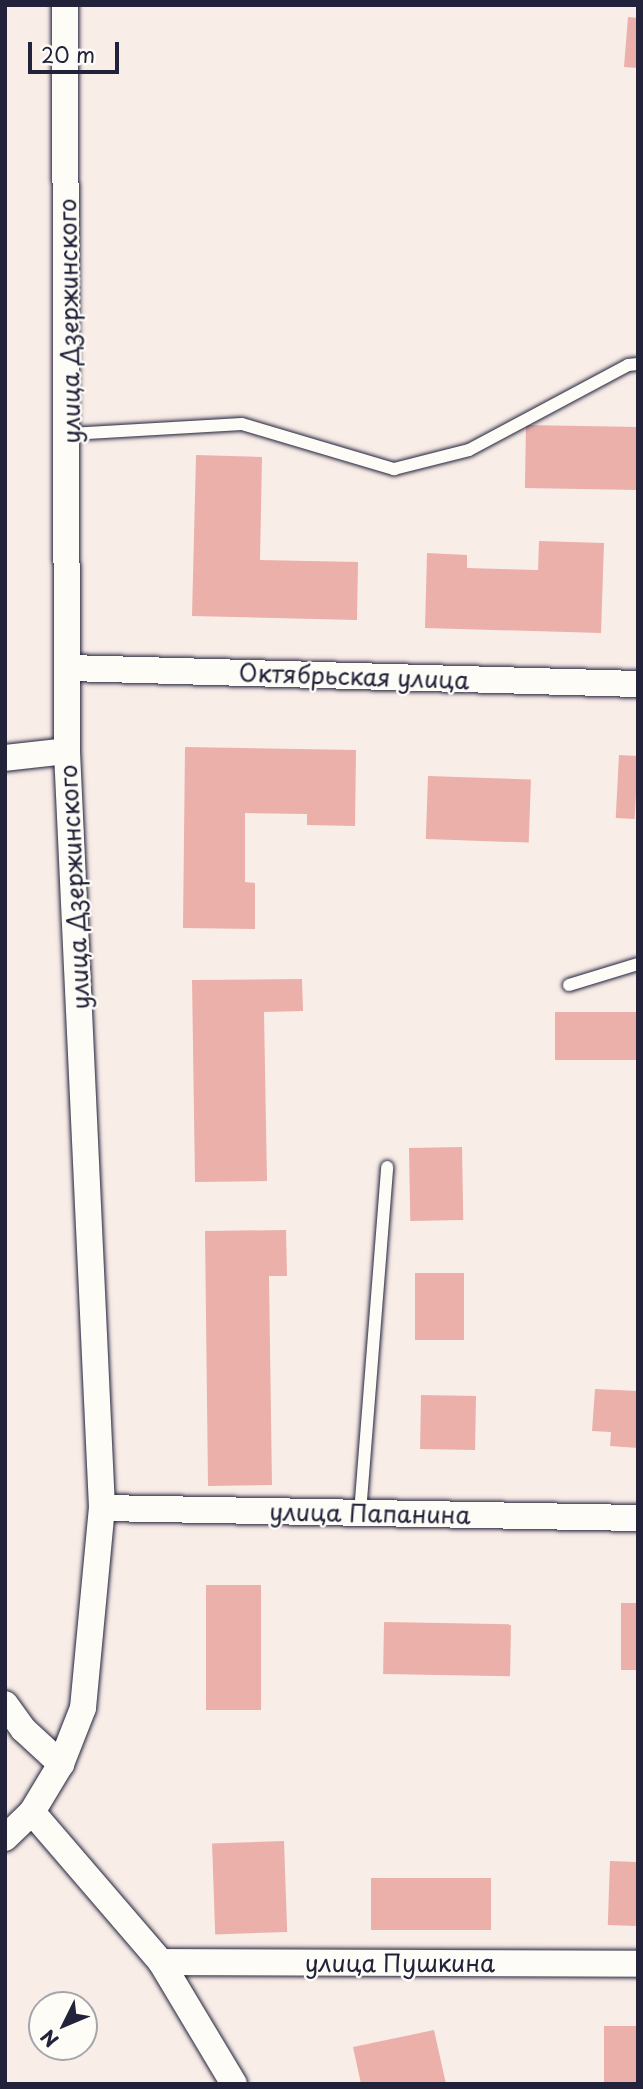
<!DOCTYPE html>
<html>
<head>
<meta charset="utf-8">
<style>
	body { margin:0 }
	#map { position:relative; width:643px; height:2089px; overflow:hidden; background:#f9ede8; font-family:"Playpen Sans",sans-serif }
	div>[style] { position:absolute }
	.building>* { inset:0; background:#ebb0aa; transform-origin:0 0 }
	.roads { filter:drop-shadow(0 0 2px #22223b) drop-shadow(0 0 2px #22223b) }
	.service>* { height:12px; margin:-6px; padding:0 6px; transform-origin:6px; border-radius:6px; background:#fdfcf7 }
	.minor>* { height:26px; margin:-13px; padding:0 13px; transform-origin:13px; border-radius:13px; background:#fdfcf7 }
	span { translate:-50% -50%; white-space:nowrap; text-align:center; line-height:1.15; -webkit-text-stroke:5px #fdfcf7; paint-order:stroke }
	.street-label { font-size:24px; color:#22223b }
	.frame { position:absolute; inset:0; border:7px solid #22223b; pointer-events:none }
	.north { position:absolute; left:28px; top:1991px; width:70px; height:70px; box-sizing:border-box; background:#fdfcf7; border:2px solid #a5a5ac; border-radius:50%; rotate:227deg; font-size:19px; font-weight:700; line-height:28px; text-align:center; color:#22223b }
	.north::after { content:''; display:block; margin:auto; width:24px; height:32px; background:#22223b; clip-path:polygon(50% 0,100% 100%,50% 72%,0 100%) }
	.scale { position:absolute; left:28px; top:42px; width:91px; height:32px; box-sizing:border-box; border:4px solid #22223b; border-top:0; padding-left:9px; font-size:21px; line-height:24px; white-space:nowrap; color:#22223b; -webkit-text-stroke:5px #fdfcf7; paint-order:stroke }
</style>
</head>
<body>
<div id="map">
	<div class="building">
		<div style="clip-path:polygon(628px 17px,638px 18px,638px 68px,624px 67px)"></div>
		<div style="left:526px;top:425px;width:112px;height:63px;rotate:1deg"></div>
		<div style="clip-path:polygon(196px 455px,262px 457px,260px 560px,358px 562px,357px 620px,192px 616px)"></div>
		<div style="clip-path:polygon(539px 541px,604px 543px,601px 633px,425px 628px,427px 553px,467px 555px,467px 568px,538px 570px)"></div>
		<div style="clip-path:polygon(185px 747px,356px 750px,355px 826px,307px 825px,307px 814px,245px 813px,245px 882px,255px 883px,255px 929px,183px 928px)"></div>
		<div style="left:619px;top:755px;width:19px;height:63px;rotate:3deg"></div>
		<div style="left:428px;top:776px;width:103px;height:63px;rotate:2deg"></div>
		<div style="clip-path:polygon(302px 979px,303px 1011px,264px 1012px,267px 1181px,195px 1182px,192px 980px)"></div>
		<div style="left:638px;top:1012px;width:48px;height:83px;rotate:90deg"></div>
		<div style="left:462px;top:1147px;width:73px;height:53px;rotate:89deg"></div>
		<div style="clip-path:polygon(286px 1230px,287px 1276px,269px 1276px,272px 1485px,208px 1486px,205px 1231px)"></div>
		<div style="left:415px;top:1273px;width:49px;height:67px"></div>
		<div style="clip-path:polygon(595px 1389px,638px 1391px,638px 1448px,610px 1446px,611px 1432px,592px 1431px)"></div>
		<div style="left:421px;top:1395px;width:55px;height:54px;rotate:1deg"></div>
		<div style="left:261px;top:1585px;width:125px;height:55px;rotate:90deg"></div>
		<div style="left:621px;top:1603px;width:17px;height:67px"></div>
		<div style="left:384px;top:1622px;width:127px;height:52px;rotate:1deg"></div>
		<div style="left:284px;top:1841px;width:91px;height:72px;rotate:88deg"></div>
		<div style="left:610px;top:1861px;width:28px;height:64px;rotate:2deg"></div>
		<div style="left:491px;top:1878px;width:52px;height:120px;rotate:90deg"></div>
		<div style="left:638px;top:2026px;width:58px;height:34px;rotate:90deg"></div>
		<div style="clip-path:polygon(434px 2030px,446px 2084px,361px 2084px,353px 2047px)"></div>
	</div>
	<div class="roads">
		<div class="service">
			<div style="left:70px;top:434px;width:172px;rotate:-3.3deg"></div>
			<div style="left:242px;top:424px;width:159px;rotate:16.5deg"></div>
			<div style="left:394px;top:469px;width:77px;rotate:-14.2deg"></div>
			<div style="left:469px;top:450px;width:180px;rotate:-28.1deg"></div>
			<div style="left:628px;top:365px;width:10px;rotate:-6deg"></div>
			<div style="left:569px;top:985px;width:72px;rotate:-16.9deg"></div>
			<div style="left:360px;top:1513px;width:347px;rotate:-85.5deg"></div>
		</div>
		<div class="minor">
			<div style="left:69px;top:668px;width:569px;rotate:1.61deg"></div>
			<div style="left:5px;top:758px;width:62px;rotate:-6.4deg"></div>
			<div style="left:102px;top:1508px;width:536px;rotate:1.07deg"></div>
			<div style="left:5px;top:1704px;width:31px;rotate:54deg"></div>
			<div style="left:23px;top:1729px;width:52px;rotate:42.6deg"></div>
			<div style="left:32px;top:1812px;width:198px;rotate:49.3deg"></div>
			<div style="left:161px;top:1962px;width:142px;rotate:59.1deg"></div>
			<div style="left:5px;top:1838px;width:37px;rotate:-44deg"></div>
			<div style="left:32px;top:1812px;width:56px;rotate:-58.9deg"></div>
			<div style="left:61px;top:1764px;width:60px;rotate:-68.6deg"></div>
			<div style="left:83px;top:1708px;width:201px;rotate:-84.6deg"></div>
			<div style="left:102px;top:1508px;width:758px;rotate:-92.65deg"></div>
			<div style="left:67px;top:751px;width:746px;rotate:-90.15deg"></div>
			<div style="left:161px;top:1962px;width:477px;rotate:0.2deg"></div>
		</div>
	</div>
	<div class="street-label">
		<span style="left:69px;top:321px;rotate:-91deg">улица Дзержинского</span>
		<span style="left:354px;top:676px;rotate:2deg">Октябрьская улица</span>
		<span style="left:74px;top:887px;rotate:-93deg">улица Дзержинского</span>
		<span style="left:370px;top:1513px;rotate:1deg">улица Папанина</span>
		<span style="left:400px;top:1963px">улица Пушкина</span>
	</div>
	<div class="frame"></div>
	<div class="north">N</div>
	<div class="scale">20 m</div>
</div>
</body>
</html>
